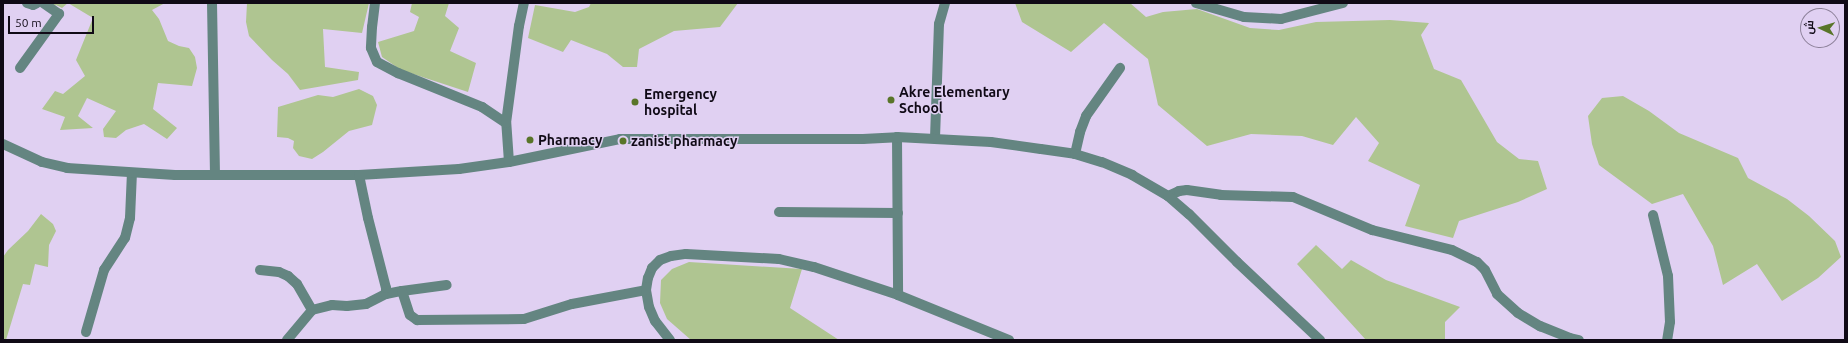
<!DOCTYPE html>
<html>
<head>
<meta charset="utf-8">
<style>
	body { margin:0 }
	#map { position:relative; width:1848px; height:343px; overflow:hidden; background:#e0d0f2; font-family:Ubuntu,Cairo,sans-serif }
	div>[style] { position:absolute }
	.green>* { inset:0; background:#afc591 }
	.minor>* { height:10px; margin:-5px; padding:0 5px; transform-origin:5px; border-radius:5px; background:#648581 }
	.tertiary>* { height:10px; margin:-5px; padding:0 5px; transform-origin:5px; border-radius:5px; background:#648581 }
	.dots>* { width:11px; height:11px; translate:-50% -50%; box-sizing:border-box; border:2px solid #e0d0f2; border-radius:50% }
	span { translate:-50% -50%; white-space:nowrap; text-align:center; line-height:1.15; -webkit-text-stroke:3px #e0d0f2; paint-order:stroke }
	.poi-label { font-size:14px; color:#100a16; font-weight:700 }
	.left { translate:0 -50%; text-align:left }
	.frame { position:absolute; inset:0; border:4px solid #100a16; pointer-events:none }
	.north { position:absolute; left:1800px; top:8px; width:40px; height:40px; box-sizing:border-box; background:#e0d0f2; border:1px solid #8d819a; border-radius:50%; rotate:274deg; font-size:11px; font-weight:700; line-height:16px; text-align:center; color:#100a16 }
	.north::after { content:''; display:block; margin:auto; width:14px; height:18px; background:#597529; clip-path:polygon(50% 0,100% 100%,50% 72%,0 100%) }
	.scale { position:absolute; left:8px; top:16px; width:86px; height:18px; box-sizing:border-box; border:2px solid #100a16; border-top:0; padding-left:5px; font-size:12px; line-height:14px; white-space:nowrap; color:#100a16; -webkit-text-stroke:3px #e0d0f2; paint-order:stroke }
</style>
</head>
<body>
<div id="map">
	<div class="green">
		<div style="clip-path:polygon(48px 3px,165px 3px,152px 10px,159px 19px,168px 41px,179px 46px,189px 48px,195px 57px,197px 68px,192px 86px,158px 83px,153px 109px,177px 128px,167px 139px,144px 124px,126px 130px,116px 138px,104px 137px,103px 129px,116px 111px,87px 98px,78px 116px,93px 128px,60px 130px,65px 117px,42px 109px,55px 91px,63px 94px,85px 76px,76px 60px,93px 18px,68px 3px,62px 8px,56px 5px,53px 7px)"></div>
		<div style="clip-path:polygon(247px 3px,369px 3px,362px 33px,323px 29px,325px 67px,359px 72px,358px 80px,300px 90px,288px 74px,272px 60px,249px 36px,246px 22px)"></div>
		<div style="clip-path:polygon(412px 3px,449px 3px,445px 16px,459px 28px,450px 51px,476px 63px,468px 92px,401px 70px,382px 57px,378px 42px,414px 31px,419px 17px,410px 12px)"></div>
		<div style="clip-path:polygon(591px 3px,738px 3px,720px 27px,674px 31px,639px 49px,637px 67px,623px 67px,607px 54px,571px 40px,563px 52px,528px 38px,535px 5px,575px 12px,589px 7px)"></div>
		<div style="clip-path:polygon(1015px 3px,1130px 3px,1146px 17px,1163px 12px,1197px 9px,1250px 28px,1279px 30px,1316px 22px,1390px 20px,1429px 23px,1421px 35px,1434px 69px,1461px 80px,1497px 142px,1519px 159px,1538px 161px,1547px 189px,1518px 202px,1459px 221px,1453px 238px,1405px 226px,1420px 185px,1368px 161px,1379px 143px,1356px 117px,1333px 145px,1302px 136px,1251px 134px,1207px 146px,1158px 105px,1148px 59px,1104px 23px,1071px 52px,1022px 22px)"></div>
		<div style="clip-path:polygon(359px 89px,373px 96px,377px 105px,372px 125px,349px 131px,323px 152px,312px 159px,299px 156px,293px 148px,294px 141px,288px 138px,277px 137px,278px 107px,318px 95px,333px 97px)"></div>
		<div style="clip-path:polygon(1623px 96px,1649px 111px,1679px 133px,1738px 158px,1748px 178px,1787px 199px,1809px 216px,1835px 241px,1841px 257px,1818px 278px,1782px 301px,1757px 264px,1723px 285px,1713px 246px,1683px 194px,1652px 204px,1599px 165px,1592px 144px,1588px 116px,1602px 98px)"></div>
		<div style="clip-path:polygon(41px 214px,53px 224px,56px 231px,49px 245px,48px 267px,35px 264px,30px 285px,23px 284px,6px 340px,3px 340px,3px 257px,8px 250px,28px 231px)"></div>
		<div style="clip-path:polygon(1316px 245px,1342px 269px,1351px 260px,1386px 280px,1460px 307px,1445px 322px,1445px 340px,1366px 340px,1297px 264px)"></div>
		<div style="clip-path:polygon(689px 262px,802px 269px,790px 308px,839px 340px,691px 340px,667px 319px,660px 303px,661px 280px,672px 269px)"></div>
	</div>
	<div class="minor">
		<div style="left:27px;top:3px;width:6px;rotate:18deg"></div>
		<div style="left:33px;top:5px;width:4px;rotate:-27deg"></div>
		<div style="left:212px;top:3px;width:172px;rotate:89deg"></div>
		<div style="left:375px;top:3px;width:24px;rotate:97deg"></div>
		<div style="left:372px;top:27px;width:21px;rotate:93deg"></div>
		<div style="left:371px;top:48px;width:15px;rotate:67deg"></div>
		<div style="left:377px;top:62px;width:24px;rotate:28deg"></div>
		<div style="left:398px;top:73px;width:91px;rotate:22deg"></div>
		<div style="left:482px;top:107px;width:29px;rotate:34deg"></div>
		<div style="left:1196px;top:3px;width:50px;rotate:16.3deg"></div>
		<div style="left:1244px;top:17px;width:37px;rotate:3deg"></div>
		<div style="left:1281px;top:19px;width:64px;rotate:-14.5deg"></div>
		<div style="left:20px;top:68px;width:67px;rotate:-54.2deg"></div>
		<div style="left:59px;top:14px;width:19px;rotate:-145deg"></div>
		<div style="left:897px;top:137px;width:158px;rotate:89.6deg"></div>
		<div style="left:935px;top:138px;width:114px;rotate:-88deg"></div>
		<div style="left:939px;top:24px;width:22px;rotate:-74deg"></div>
		<div style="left:1075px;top:154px;width:23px;rotate:-77deg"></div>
		<div style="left:1080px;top:132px;width:17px;rotate:-69deg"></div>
		<div style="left:1086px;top:116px;width:59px;rotate:-54.7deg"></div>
		<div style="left:509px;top:162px;width:39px;rotate:-94deg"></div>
		<div style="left:506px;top:123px;width:98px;rotate:-82.4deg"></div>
		<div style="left:519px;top:26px;width:24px;rotate:-78deg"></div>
		<div style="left:1168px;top:196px;width:12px;rotate:-24deg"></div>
		<div style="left:1179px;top:191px;width:8px;rotate:-7deg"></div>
		<div style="left:1187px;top:190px;width:34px;rotate:8deg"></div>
		<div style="left:1221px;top:195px;width:72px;rotate:1.6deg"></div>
		<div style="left:1293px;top:197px;width:86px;rotate:22.7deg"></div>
		<div style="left:1372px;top:230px;width:82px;rotate:14deg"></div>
		<div style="left:1452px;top:250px;width:28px;rotate:26deg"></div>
		<div style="left:1477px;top:262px;width:11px;rotate:45deg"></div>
		<div style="left:1485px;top:270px;width:27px;rotate:63deg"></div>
		<div style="left:1497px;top:294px;width:28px;rotate:42deg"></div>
		<div style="left:1518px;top:313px;width:26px;rotate:31deg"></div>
		<div style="left:1540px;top:326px;width:32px;rotate:22deg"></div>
		<div style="left:1570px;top:338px;width:9px;rotate:13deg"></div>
		<div style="left:779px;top:212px;width:119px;rotate:0.5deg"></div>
		<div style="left:1653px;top:215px;width:63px;rotate:76.2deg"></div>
		<div style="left:1668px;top:276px;width:46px;rotate:87.5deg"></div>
		<div style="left:1670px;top:322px;width:18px;rotate:99deg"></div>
		<div style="left:260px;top:270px;width:19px;rotate:6deg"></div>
		<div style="left:279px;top:272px;width:10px;rotate:24deg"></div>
		<div style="left:288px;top:276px;width:12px;rotate:42deg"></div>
		<div style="left:297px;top:284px;width:30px;rotate:60deg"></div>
		<div style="left:402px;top:291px;width:45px;rotate:-7.6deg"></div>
		<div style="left:386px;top:294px;width:16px;rotate:-11deg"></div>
		<div style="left:402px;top:291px;width:25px;rotate:72deg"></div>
		<div style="left:410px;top:315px;width:9px;rotate:36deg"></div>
		<div style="left:417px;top:320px;width:107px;rotate:-0.5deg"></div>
		<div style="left:524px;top:319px;width:50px;rotate:-17.4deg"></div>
		<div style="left:572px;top:304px;width:75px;rotate:-10.7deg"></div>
		<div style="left:86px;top:332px;width:65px;rotate:-73.8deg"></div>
		<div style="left:104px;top:270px;width:38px;rotate:-57deg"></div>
		<div style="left:125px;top:238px;width:21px;rotate:-76deg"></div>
		<div style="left:130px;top:218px;width:45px;rotate:-87.5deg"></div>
		<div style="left:287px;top:340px;width:39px;rotate:-50deg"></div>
		<div style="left:312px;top:310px;width:21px;rotate:-14deg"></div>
		<div style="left:332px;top:305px;width:15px;rotate:4deg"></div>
		<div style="left:347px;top:306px;width:19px;rotate:-6deg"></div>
		<div style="left:366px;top:304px;width:22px;rotate:-27deg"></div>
		<div style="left:386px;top:294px;width:6px;rotate:-90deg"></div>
		<div style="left:386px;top:288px;width:72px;rotate:-104.4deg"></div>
		<div style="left:368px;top:218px;width:44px;rotate:-101.8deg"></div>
		<div style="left:670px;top:340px;width:24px;rotate:-128deg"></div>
		<div style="left:655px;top:321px;width:15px;rotate:-113deg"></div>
		<div style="left:649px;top:307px;width:17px;rotate:-100deg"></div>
		<div style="left:646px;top:290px;width:12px;rotate:-81deg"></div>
		<div style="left:648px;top:278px;width:11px;rotate:-68deg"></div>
		<div style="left:652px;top:268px;width:11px;rotate:-45deg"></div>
		<div style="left:660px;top:260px;width:12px;rotate:-20deg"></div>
		<div style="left:671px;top:256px;width:15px;rotate:-8deg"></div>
		<div style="left:686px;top:254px;width:93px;rotate:3.1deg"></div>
		<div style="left:779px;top:259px;width:36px;rotate:13deg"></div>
		<div style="left:814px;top:267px;width:89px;rotate:18.4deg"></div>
		<div style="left:898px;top:295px;width:120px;rotate:22.1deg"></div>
	</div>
	<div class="tertiary">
		<div style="left:3px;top:144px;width:43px;rotate:24.8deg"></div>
		<div style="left:42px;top:162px;width:26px;rotate:13deg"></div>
		<div style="left:67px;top:168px;width:108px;rotate:3.7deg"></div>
		<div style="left:175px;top:175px;width:184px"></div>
		<div style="left:359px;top:175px;width:100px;rotate:-3.4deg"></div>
		<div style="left:459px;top:169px;width:50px;rotate:-8deg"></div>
		<div style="left:509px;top:162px;width:113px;rotate:-11.7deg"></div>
		<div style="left:620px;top:139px;width:243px"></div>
		<div style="left:863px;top:139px;width:34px;rotate:-3deg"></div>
		<div style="left:897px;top:137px;width:94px;rotate:3deg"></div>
		<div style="left:991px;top:142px;width:50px;rotate:8deg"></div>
		<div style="left:1041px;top:149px;width:34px;rotate:8deg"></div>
		<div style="left:1075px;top:154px;width:28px;rotate:17deg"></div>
		<div style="left:1102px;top:162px;width:33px;rotate:23deg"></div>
		<div style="left:1132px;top:175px;width:42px;rotate:30.3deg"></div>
		<div style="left:1168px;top:196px;width:28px;rotate:41deg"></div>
		<div style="left:1189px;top:214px;width:68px;rotate:45deg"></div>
		<div style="left:1237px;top:262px;width:114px;rotate:43.2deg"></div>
	</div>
	<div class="dots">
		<div style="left:891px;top:100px;background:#597529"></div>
		<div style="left:635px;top:102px;background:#597529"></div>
		<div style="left:530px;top:140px;background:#597529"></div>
		<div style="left:623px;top:141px;background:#597529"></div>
	</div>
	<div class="poi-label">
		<span class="left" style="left:899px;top:100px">Akre Elementary<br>School</span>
		<span class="left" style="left:644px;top:102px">Emergency<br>hospital</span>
		<span class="left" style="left:538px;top:140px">Pharmacy</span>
		<span class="left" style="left:631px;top:141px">zanist pharmacy</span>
	</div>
	<div class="frame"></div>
	<div class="north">ش</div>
	<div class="scale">50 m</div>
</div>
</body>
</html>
